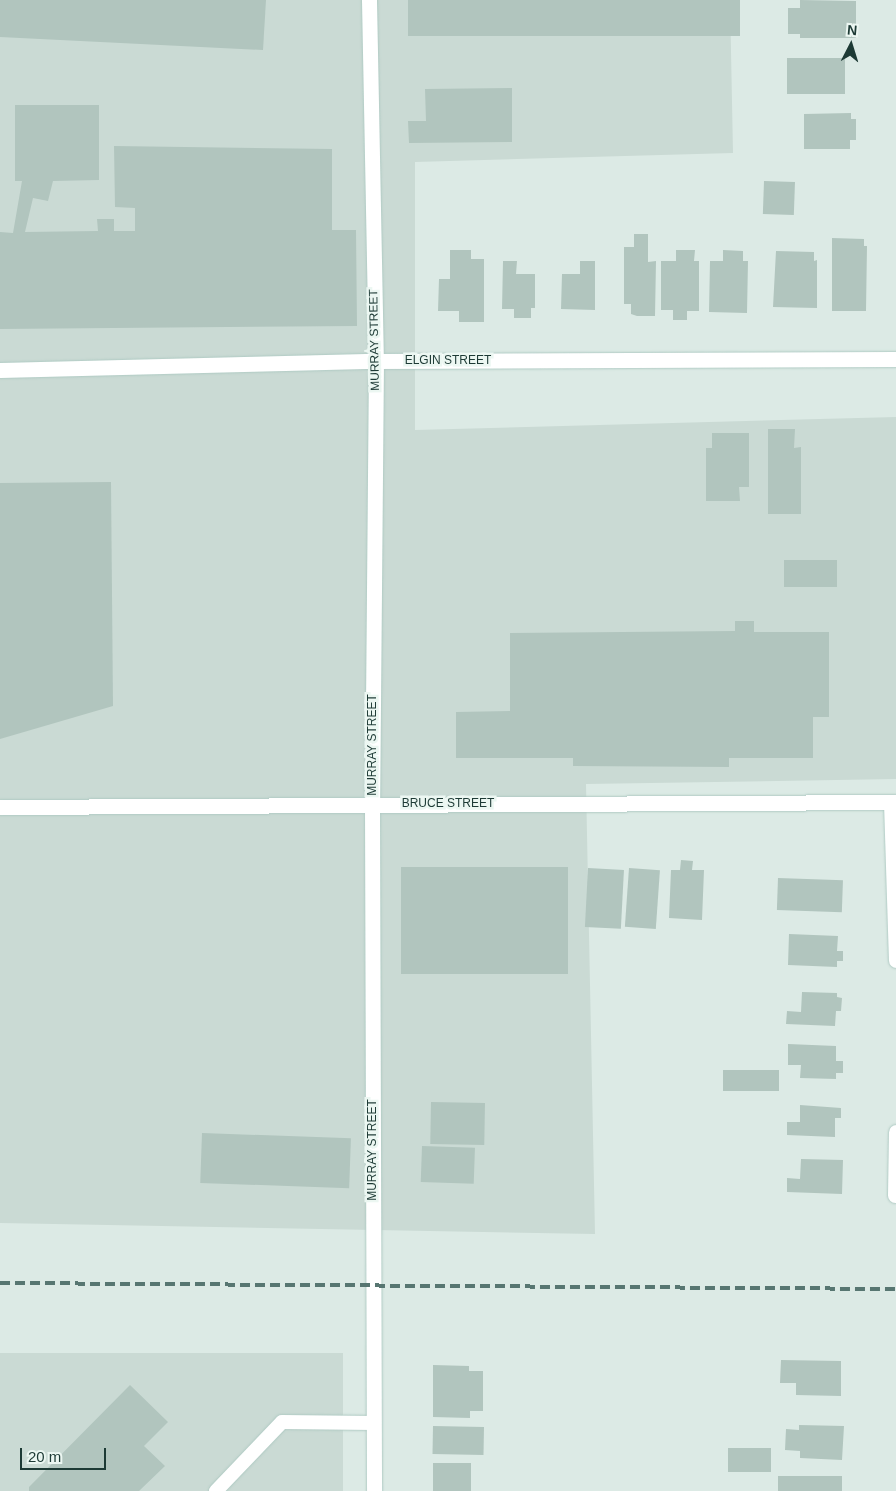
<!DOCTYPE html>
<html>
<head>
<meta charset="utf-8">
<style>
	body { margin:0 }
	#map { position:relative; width:896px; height:1491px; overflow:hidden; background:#dceae5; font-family:Helvetica,sans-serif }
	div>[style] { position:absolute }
	.built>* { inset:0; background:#cadad4; transform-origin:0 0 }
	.building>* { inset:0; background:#b1c5be; transform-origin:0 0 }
	.roads { filter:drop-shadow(0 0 1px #afcac3) drop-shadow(0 0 1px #afcac3) }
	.service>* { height:14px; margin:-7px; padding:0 7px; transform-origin:7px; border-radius:7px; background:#fff }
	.minor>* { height:15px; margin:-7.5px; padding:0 7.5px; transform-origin:7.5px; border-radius:7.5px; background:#fff }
	.secondary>* { height:15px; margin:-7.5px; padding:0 7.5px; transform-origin:7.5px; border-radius:7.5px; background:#fff }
	.rail>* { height:4px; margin-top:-2px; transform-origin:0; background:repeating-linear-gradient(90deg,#577671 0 10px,transparent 0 15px) }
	span { translate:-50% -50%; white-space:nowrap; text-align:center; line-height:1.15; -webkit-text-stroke:5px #ecf7f2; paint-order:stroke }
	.street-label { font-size:12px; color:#1d3a35 }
	.north { position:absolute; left:826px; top:20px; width:50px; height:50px; -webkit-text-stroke:4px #ecf7f2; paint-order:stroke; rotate:5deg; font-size:14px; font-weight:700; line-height:20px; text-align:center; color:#1d3a35 }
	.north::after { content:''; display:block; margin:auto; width:18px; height:22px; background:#1d3a35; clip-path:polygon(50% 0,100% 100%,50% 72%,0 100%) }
	.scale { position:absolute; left:20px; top:1448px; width:86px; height:22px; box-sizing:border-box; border:2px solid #1d3a35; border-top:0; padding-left:6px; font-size:15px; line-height:18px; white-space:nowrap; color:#1d3a35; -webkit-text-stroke:4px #ecf7f2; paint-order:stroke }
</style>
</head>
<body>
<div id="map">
	<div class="built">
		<div style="clip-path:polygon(0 0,730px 0,733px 153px,415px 162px,415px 430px,896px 417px,896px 779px,586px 784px,595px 1234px,0 1223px)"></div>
		<div style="left:0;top:1353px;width:343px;height:138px"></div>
	</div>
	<div class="building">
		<div style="clip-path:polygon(0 0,266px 0,263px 50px,0 37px)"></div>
		<div style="left:408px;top:0;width:332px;height:36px"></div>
		<div style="clip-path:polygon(800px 0,856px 1px,856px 38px,800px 38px,800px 34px,788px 34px,788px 8px,800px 8px)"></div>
		<div style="left:845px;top:58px;width:36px;height:58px;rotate:90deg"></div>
		<div style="clip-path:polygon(512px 88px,512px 142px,409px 143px,408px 121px,426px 121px,425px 89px)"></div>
		<div style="clip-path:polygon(15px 105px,99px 105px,99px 180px,53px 181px,48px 201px,33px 198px,25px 232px,98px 231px,97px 219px,114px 219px,114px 231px,135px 231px,135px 208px,115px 207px,114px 146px,332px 149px,332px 230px,356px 230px,357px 326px,0 329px,0 232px,13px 233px,22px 181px,15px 181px)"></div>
		<div style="clip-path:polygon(851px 113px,851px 119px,856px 119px,856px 140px,850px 140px,850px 149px,804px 149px,804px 114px)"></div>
		<div style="left:764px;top:181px;width:31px;height:33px;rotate:2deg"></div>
		<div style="clip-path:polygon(634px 234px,648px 234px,648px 262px,656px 261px,655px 316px,637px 316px,631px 314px,631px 304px,624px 304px,624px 247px,634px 247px)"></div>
		<div style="clip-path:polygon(832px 238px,864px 239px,864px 246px,867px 246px,866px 311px,832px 311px)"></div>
		<div style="clip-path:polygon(450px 250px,471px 250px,471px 259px,484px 259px,484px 322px,459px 322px,459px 311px,438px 311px,439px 279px,450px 279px)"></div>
		<div style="clip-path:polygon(676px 250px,695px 250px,694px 261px,699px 261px,699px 311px,687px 311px,687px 320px,673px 320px,673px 310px,661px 310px,661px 261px,676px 261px)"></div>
		<div style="clip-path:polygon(723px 250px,743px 251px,743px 261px,748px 261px,747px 313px,709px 312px,710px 261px,723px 261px)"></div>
		<div style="clip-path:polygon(776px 251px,814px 252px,814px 261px,817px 260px,817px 308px,773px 307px)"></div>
		<div style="clip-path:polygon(503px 261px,517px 261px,516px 274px,535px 274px,535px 308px,531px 308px,531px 318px,514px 318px,514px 309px,502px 309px)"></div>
		<div style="clip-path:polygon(580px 261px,595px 261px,595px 310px,561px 309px,562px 274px,580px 274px)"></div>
		<div style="clip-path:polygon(768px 429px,795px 429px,794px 448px,801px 447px,801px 514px,768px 514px)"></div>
		<div style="clip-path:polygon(712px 433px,749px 433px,749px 487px,739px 487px,740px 501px,706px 501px,706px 448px,712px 448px)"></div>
		<div style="clip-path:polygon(111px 482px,113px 706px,0 739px,0 483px)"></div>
		<div style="left:784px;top:560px;width:53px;height:27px"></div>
		<div style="clip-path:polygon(735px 621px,754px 621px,754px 632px,829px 632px,829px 717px,813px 717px,813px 758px,729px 758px,729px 767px,573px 766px,573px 758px,456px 758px,456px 712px,510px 711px,510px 633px,735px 631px)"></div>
		<div style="clip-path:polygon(681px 860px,693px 861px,692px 870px,704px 870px,702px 920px,669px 918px,671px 870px,680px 870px)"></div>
		<div style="left:568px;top:867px;width:107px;height:167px;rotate:90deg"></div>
		<div style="left:588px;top:868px;width:36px;height:59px;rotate:3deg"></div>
		<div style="left:629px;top:868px;width:31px;height:59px;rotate:4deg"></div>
		<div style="left:778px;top:878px;width:65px;height:32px;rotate:2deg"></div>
		<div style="clip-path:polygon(789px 934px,838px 936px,837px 951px,843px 951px,843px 961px,837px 961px,837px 967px,788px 965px)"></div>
		<div style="clip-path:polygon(802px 992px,837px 993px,837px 997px,842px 998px,841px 1011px,836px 1011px,835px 1026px,786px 1024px,787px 1011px,801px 1012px)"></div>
		<div style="clip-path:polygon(788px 1044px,836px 1046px,836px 1061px,843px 1061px,843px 1073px,836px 1073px,836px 1079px,800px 1078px,801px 1065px,788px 1065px)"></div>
		<div style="left:723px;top:1070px;width:56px;height:21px"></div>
		<div style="left:431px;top:1102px;width:54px;height:42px;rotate:1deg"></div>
		<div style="clip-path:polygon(800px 1105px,841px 1108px,841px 1118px,835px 1118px,835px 1137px,787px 1135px,787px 1122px,800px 1122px)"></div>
		<div style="left:202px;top:1133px;width:149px;height:50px;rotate:2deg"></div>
		<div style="left:422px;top:1146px;width:53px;height:36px;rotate:2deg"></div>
		<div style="clip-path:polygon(801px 1159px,843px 1160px,842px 1194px,787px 1192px,787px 1178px,800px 1179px)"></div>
		<div style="clip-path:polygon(781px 1360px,841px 1361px,841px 1396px,796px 1395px,796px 1383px,780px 1383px)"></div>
		<div style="clip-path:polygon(433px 1365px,469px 1366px,469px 1371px,483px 1371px,483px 1411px,470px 1411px,470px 1418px,433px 1417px)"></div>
		<div style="clip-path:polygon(130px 1385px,168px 1422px,144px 1446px,165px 1466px,139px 1491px,29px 1491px,29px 1487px)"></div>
		<div style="clip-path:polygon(799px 1425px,844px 1426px,842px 1460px,800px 1458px,800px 1451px,785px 1450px,786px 1429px,799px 1430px)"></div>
		<div style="left:433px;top:1426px;width:51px;height:28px;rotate:1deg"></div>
		<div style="left:728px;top:1448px;width:43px;height:24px"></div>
		<div style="left:433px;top:1463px;width:38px;height:28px"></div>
		<div style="left:778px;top:1476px;width:64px;height:15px"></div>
	</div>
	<div class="roads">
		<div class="service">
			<div style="left:216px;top:1491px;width:95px;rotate:-46.3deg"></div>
			<div style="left:282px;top:1422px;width:92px;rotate:0.6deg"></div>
		</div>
		<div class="minor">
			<div style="left:369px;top:0;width:361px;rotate:88.9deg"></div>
			<div style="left:376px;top:361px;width:443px;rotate:90.5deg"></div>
			<div style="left:372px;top:804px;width:687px;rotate:89.83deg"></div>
			<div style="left:891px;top:802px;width:158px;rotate:88.2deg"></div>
			<div style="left:0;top:807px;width:896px;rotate:-0.32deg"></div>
			<div style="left:895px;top:1195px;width:63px;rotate:-89.1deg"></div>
		</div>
		<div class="secondary">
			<div style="left:0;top:370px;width:376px;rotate:-1.4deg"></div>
			<div style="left:376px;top:361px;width:520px;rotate:-0.22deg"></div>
		</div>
	</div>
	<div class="rail">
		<div style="left:0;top:1283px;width:896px;rotate:0.38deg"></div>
	</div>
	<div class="street-label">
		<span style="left:375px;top:340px;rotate:-91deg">MURRAY STREET</span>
		<span style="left:448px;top:361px">ELGIN STREET</span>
		<span style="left:373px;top:745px;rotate:-90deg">MURRAY STREET</span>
		<span style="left:448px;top:804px">BRUCE STREET</span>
		<span style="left:373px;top:1150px;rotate:-90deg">MURRAY STREET</span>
	</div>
	<div class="north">N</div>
	<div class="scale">20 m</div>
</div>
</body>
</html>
